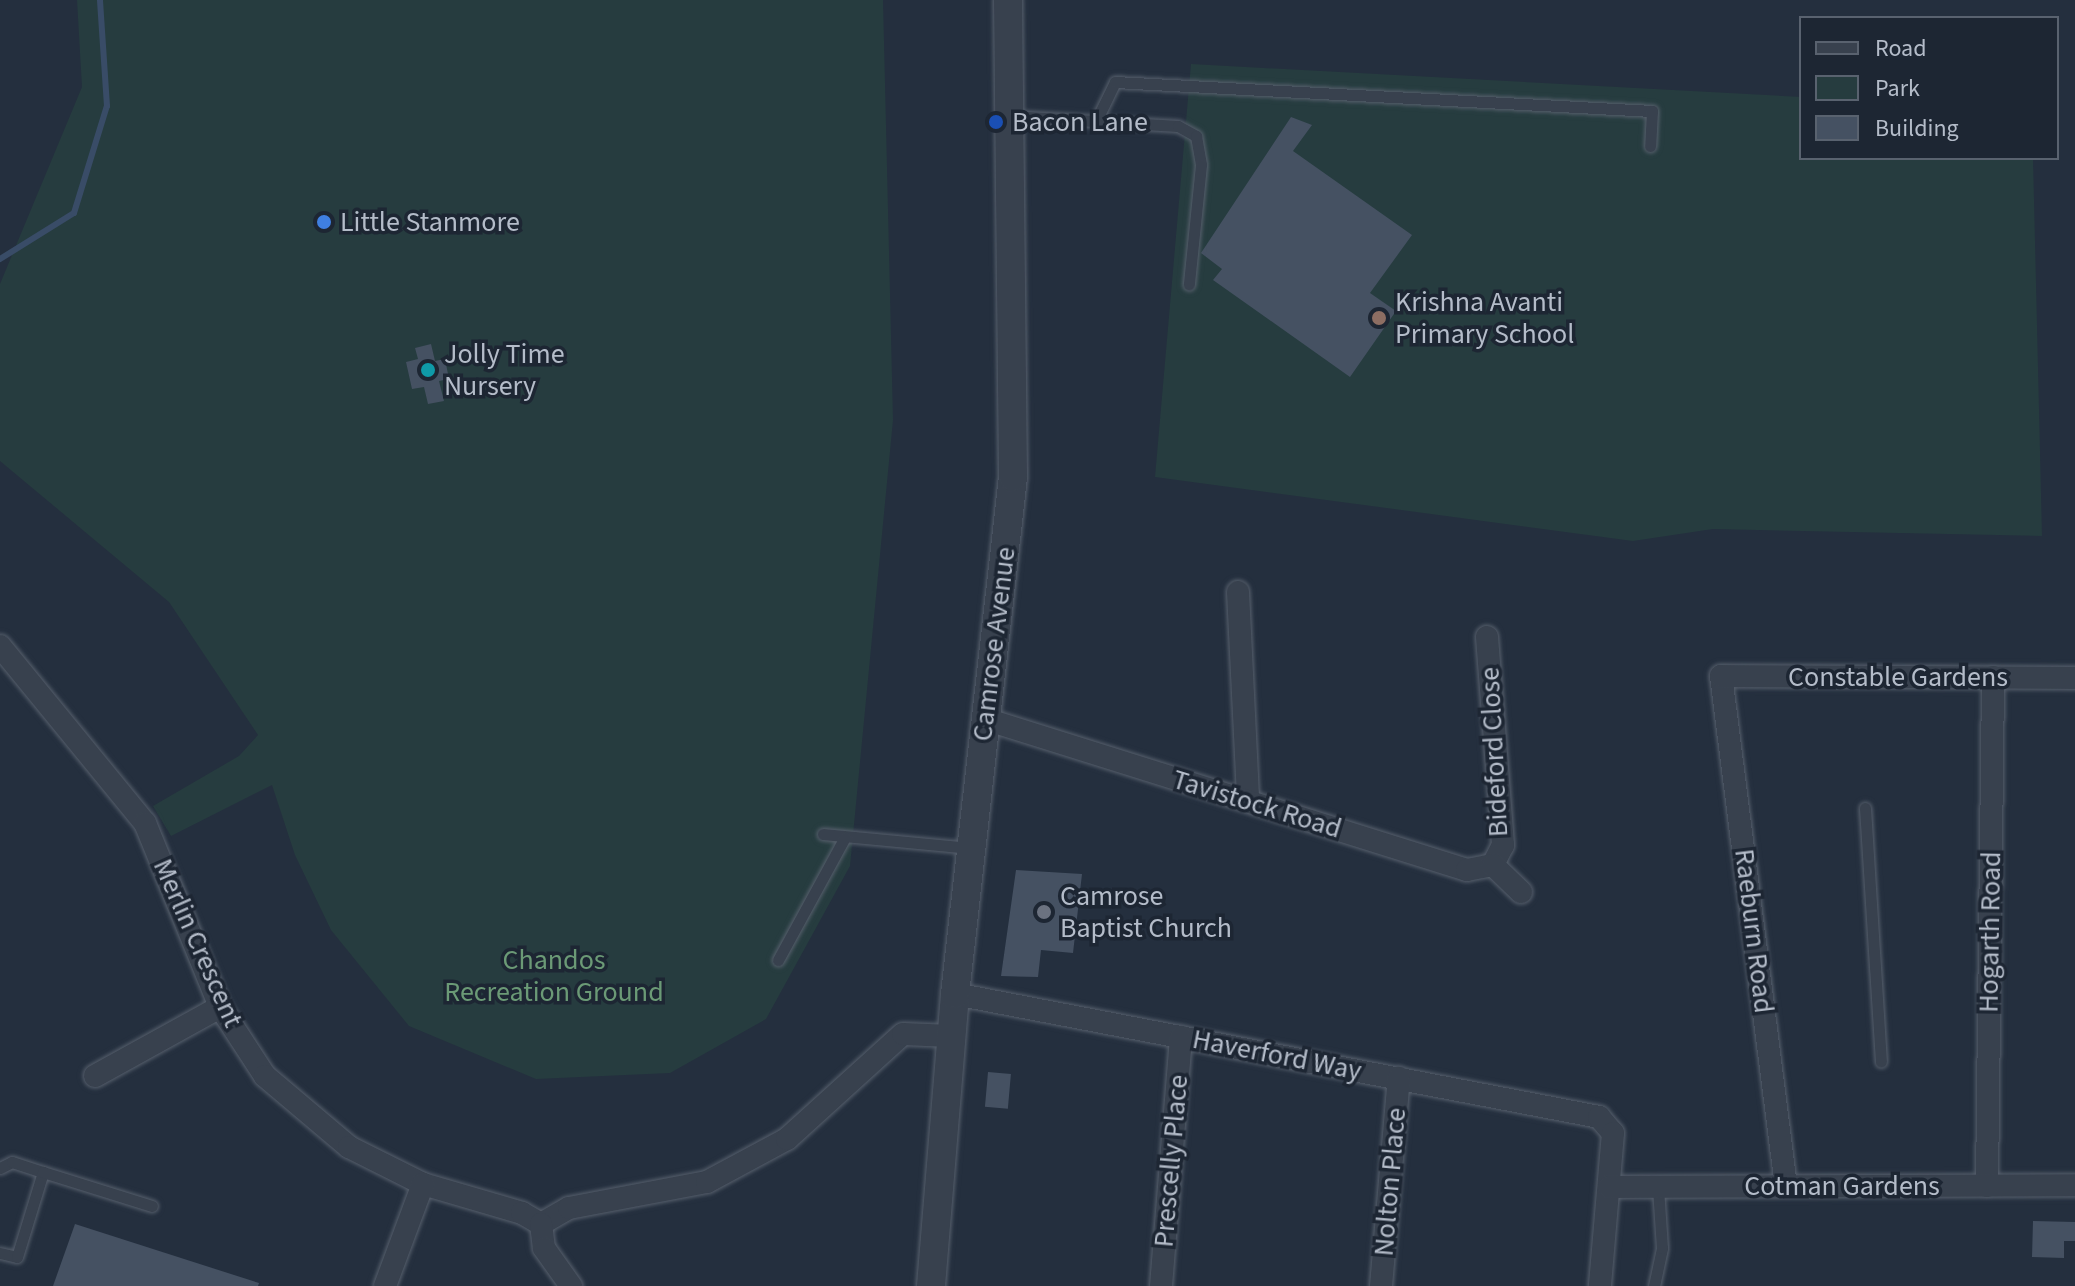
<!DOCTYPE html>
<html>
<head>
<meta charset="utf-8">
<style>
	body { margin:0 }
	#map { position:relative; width:2075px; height:1286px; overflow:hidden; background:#242f3e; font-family:"Source Sans 3",sans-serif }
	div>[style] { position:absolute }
	.green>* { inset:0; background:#263c3f }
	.stream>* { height:6px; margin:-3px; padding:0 3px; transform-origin:3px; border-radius:3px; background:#394c67 }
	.building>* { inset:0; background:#455162; transform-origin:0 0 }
	.roads { filter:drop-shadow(0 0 2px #565f6c) drop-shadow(0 0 2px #565f6c) }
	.service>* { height:11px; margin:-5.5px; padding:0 5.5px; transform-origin:5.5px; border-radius:5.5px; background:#38414e }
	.minor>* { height:22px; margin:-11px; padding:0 11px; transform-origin:11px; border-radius:11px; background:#38414e }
	.tertiary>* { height:28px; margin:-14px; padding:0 14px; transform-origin:14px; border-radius:14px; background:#38414e }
	.dots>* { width:22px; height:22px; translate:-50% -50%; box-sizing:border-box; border:4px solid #1d2633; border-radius:50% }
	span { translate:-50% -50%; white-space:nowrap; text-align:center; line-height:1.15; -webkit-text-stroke:7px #1d2633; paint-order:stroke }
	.poi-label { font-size:28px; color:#b4bcc9 }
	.left { translate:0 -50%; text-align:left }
	.street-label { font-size:28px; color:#b4bcc9 }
	.park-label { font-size:28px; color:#6b9a76 }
	.legend { position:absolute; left:1799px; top:16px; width:260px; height:144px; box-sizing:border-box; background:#1d2633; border:2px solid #59626f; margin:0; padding:10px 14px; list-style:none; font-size:24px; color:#b4bcc9 }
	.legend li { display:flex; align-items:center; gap:16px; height:40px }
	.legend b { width:40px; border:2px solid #59626f }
</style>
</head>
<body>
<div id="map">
	<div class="green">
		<div style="clip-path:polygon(77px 0,883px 0,893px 420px,850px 866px,766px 1019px,670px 1073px,536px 1079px,409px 1026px,331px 930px,295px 855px,272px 785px,171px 836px,153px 806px,239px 756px,258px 735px,169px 602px,0 461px,0 284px,82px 87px)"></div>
		<div style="clip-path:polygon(1191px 64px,1801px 97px,1801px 158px,2033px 158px,2042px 536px,1713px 529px,1633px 541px,1155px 477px)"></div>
	</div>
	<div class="stream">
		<div style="left:0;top:259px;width:87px;rotate:-31.9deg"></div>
		<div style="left:74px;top:213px;width:112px;rotate:-72.9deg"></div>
		<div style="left:107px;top:106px;width:106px;rotate:-93.8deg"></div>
	</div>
	<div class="building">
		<div style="clip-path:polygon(1291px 117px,1312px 125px,1293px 151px,1412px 235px,1370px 293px,1396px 311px,1350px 377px,1213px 280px,1222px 269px,1201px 253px)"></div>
		<div style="clip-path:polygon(431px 344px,435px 361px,445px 359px,449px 379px,439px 381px,444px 401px,428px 404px,424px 387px,412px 389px,406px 362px,418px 359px,415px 348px)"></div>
		<div style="clip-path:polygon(1016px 870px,1082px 874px,1073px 953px,1041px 950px,1038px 977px,1001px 976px)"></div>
		<div style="left:988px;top:1072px;width:23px;height:35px;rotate:5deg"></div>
		<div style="clip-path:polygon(2033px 1221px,2075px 1222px,2075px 1241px,2064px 1241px,2064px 1258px,2032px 1257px)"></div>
		<div style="clip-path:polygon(75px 1224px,259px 1283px,258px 1286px,53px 1286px)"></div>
	</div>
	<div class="roads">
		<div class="service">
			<div style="left:1010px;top:116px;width:168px;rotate:3.4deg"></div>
			<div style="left:1178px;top:126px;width:21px;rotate:29deg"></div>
			<div style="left:1196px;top:136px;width:29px;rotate:80deg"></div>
			<div style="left:1201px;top:165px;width:120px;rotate:95.8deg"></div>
			<div style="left:1097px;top:119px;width:41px;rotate:-64.1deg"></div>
			<div style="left:1115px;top:82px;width:538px;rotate:3.09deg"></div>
			<div style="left:1652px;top:111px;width:35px;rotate:93deg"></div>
			<div style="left:1865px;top:808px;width:254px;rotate:86.4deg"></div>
			<div style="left:823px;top:834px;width:148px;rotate:5.4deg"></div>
			<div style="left:778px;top:960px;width:140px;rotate:-61.4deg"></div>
			<div style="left:0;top:1168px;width:13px;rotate:-27deg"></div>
			<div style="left:12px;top:1162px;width:33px;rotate:18deg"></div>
			<div style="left:0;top:1253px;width:17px;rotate:13deg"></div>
			<div style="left:17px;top:1257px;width:89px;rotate:-73deg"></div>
			<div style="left:43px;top:1172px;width:114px;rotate:17.3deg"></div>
			<div style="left:1654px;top:1286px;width:39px;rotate:-78deg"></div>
			<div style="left:1662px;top:1248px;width:61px;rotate:-93.8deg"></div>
		</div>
		<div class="minor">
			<div style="left:1238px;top:592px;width:208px;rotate:87.2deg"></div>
			<div style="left:1487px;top:637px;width:209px;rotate:85.6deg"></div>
			<div style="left:1503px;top:845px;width:22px;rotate:117deg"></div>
			<div style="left:0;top:646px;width:229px;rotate:50.7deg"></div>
			<div style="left:145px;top:823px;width:199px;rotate:67.8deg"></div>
			<div style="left:220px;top:1007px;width:82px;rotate:56.9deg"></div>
			<div style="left:265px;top:1076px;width:110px;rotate:40.2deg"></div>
			<div style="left:349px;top:1147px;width:83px;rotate:26.6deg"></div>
			<div style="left:423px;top:1184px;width:103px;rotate:16.3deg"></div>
			<div style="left:522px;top:1213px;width:22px;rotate:30deg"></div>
			<div style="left:985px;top:719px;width:505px;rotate:17.39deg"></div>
			<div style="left:1467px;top:870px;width:26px;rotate:-11deg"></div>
			<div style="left:1493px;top:865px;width:39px;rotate:44deg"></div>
			<div style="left:955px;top:994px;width:656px;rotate:10.81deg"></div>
			<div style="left:1599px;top:1117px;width:21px;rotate:49deg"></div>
			<div style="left:1613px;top:1133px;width:154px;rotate:94.9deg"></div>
			<div style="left:95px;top:1076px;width:143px;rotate:-28.9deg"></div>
			<div style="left:1786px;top:1186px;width:514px;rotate:-97.26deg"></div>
			<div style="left:1721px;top:676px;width:354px;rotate:0.3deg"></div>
			<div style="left:1987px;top:1186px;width:509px;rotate:-89.32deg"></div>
			<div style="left:1609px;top:1187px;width:466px;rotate:-0.2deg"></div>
			<div style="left:541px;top:1224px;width:32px;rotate:-30deg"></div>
			<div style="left:569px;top:1208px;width:140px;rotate:-10.7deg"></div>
			<div style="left:707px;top:1182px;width:91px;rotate:-28.3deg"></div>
			<div style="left:787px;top:1139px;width:156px;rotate:-42.2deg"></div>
			<div style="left:903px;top:1034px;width:48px;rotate:2.4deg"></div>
			<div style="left:541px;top:1224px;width:24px;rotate:83deg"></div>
			<div style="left:544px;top:1248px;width:47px;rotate:54.6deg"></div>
			<div style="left:385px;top:1286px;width:109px;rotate:-69.6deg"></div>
			<div style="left:1161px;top:1286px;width:250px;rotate:-85.4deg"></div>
			<div style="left:1381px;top:1286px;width:209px;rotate:-85.1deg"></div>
		</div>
		<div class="tertiary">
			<div style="left:931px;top:1286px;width:293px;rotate:-85.3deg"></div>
			<div style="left:955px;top:994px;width:520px;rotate:-83.6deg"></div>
			<div style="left:1013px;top:477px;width:477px;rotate:-90.6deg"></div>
		</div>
	</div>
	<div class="dots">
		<div style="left:996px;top:122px;background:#1a4fb4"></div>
		<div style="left:324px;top:222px;background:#3f7fe0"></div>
		<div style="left:1379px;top:318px;background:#8d6e63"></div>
		<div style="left:428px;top:370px;background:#0f9aa8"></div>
		<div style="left:1044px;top:912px;background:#6b7280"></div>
	</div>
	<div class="poi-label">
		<span class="left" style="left:1012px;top:122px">Bacon Lane</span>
		<span class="left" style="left:340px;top:222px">Little Stanmore</span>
		<span class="left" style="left:1395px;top:318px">Krishna Avanti<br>Primary School</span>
		<span class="left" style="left:444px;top:370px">Jolly Time<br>Nursery</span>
		<span class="left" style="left:1060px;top:912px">Camrose<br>Baptist Church</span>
	</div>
	<div class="street-label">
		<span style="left:994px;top:644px;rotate:-83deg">Camrose Avenue</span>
		<span style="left:1898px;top:677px">Constable Gardens</span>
		<span style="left:1494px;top:752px;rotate:-93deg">Bideford Close</span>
		<span style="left:1257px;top:804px;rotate:17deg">Tavistock Road</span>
		<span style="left:1754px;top:931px;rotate:83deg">Raeburn Road</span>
		<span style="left:1990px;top:932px;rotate:-89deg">Hogarth Road</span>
		<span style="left:198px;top:943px;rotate:66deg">Merlin Crescent</span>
		<span style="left:1277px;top:1055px;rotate:11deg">Haverford Way</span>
		<span style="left:1171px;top:1161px;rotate:-85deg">Prescelly Place</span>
		<span style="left:1390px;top:1182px;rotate:-85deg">Nolton Place</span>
		<span style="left:1842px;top:1186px">Cotman Gardens</span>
	</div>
	<div class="park-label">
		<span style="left:554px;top:976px">Chandos<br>Recreation Ground</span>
	</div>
	<ul class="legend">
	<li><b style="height:10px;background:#38414e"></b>Road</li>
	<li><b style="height:22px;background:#263c3f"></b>Park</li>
	<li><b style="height:22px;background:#455162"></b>Building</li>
	</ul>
</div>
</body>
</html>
